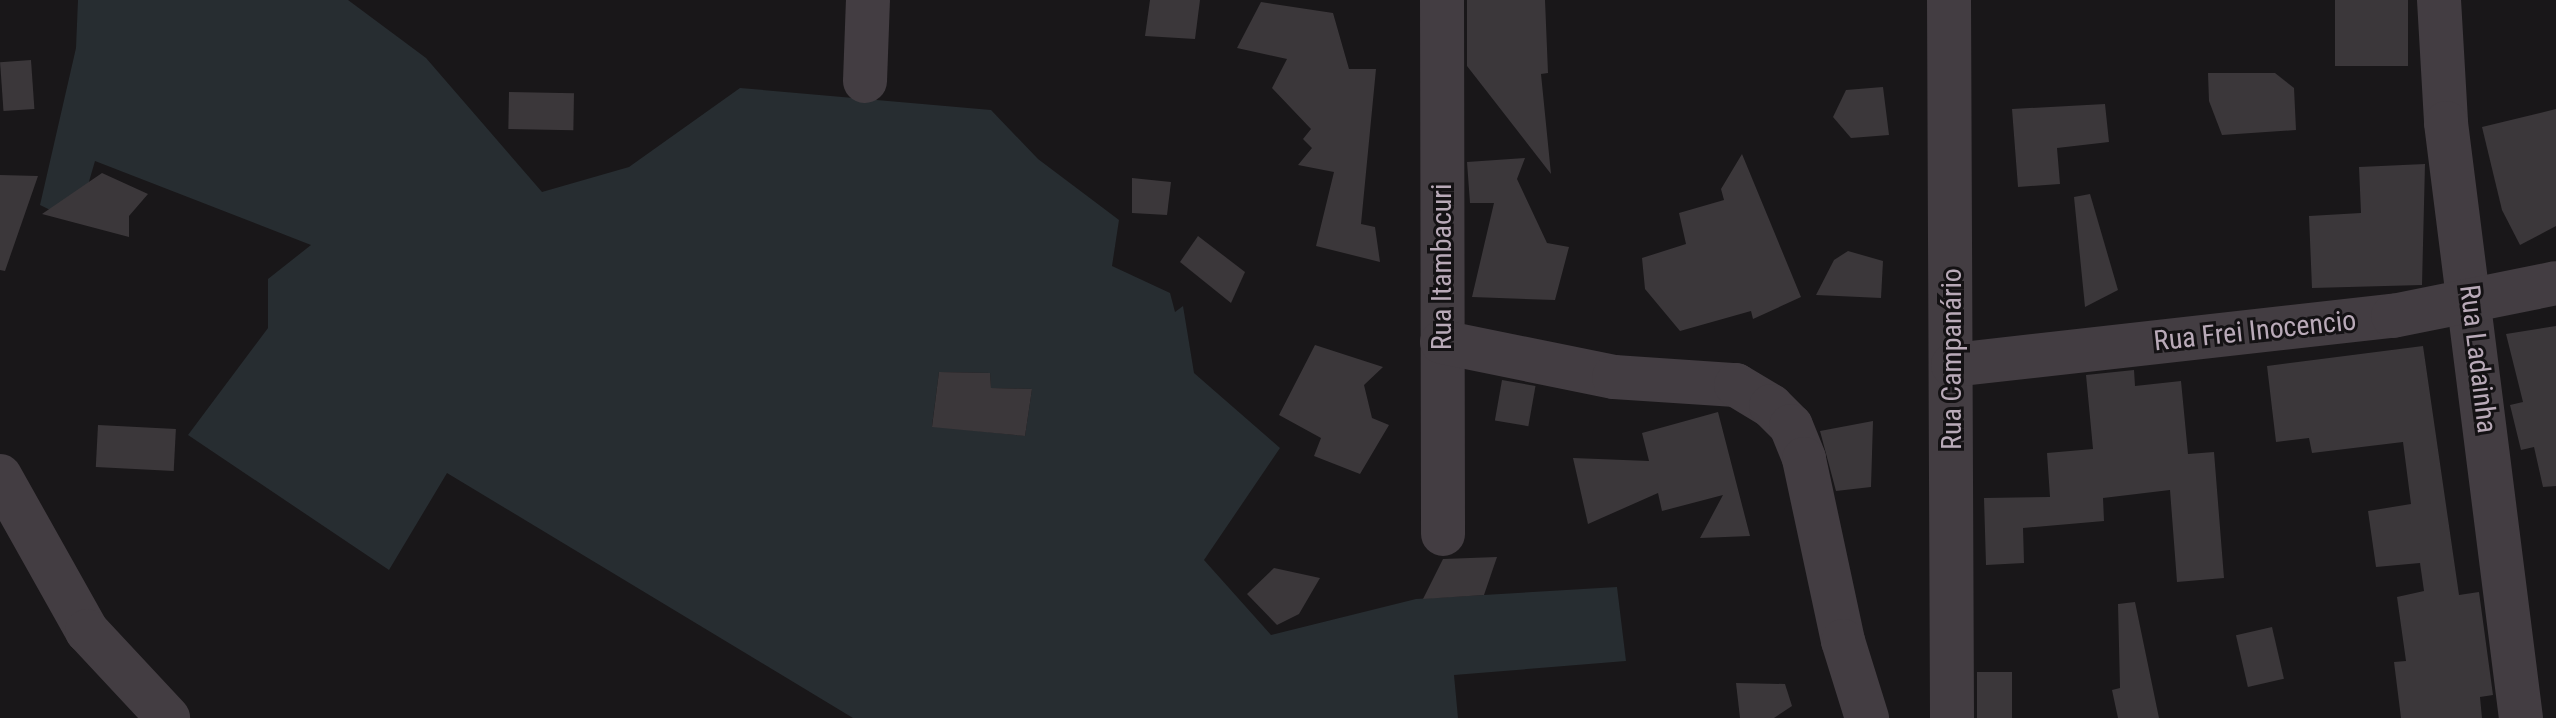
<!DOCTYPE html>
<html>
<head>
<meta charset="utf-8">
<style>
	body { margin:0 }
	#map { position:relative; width:2556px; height:718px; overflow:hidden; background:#191719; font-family:"Roboto Condensed",sans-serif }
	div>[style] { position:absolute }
	.green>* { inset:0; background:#272d31 }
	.building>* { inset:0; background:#3b373a; transform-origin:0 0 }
	.minor>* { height:44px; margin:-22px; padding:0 22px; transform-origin:22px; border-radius:22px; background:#433d42 }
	span { translate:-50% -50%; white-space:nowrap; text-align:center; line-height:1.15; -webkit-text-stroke:6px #141214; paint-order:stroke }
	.street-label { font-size:28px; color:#b9aab8 }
</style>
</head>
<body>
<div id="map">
	<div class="green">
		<div style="clip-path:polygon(evenodd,78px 0,348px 0,426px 58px,542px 192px,629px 167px,740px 88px,991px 110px,1038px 159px,1119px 220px,1112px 266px,1170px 293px,1175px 312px,1183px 306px,1194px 373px,1280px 448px,1204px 560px,1271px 635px,1416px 599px,1617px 587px,1626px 661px,1454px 675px,1458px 718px,853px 718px,447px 473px,389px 570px,188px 435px,268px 328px,268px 279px,311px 245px,95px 161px,77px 223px,40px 205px,76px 48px,78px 0,939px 372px,990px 373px,991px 388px,1032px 389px,1025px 436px,932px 426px,939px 372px)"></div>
	</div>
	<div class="building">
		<div style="clip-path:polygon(1150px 0,1200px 0,1195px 39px,1145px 36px)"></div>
		<div style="clip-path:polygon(1467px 0,1545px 0,1548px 73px,1541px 74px,1551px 174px,1467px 66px)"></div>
		<div style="left:2335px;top:0;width:73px;height:66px"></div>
		<div style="clip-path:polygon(1261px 2px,1333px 13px,1349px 69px,1376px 69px,1361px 224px,1375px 227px,1380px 262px,1316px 246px,1334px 172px,1298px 165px,1312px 148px,1303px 139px,1311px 129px,1272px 88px,1287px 59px,1237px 48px)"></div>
		<div style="left:31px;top:60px;width:49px;height:31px;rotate:86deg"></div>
		<div style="clip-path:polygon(2208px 73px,2275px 73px,2294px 88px,2296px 130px,2222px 135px,2209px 101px)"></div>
		<div style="clip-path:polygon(1883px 87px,1889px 135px,1851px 138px,1833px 117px,1846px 90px)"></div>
		<div style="left:509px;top:92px;width:65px;height:37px;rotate:1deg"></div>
		<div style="clip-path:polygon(2105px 104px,2109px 142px,2057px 148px,2060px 184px,2018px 187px,2012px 109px)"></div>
		<div style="clip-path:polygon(2556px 109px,2556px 226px,2520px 245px,2502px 210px,2482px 127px)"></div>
		<div style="clip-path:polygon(1742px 154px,1801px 297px,1753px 319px,1751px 311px,1680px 331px,1645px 289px,1642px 258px,1686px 244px,1679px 213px,1724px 200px,1721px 189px)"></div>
		<div style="clip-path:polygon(1525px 158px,1517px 179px,1547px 243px,1569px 247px,1555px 300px,1472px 297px,1494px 203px,1470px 203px,1467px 162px)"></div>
		<div style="clip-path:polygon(2425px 164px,2422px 285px,2312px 288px,2309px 216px,2361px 213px,2359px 167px)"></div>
		<div style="clip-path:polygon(102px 173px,148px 194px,129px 216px,129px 237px,42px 214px)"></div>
		<div style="clip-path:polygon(0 175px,38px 176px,5px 271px,0 270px)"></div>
		<div style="clip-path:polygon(1132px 178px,1171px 182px,1167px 215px,1132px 213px)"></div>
		<div style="clip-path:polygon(2090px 194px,2118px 290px,2085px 307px,2074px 197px)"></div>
		<div style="clip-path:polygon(1198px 236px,1245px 272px,1231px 303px,1180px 262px)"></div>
		<div style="clip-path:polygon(1848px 251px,1883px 261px,1881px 298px,1816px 295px,1834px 260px)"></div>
		<div style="clip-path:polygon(2556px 326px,2556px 486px,2543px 487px,2534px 447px,2521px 450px,2510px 405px,2523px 402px,2506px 334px)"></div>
		<div style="clip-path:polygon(1315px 345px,1383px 367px,1364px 385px,1372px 418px,1389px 425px,1360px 474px,1314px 456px,1321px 438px,1279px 415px)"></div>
		<div style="clip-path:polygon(2423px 346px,2459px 595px,2479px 592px,2493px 695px,2480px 697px,2482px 718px,2401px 718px,2394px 662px,2406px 661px,2397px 597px,2424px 591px,2420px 563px,2376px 567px,2368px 511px,2411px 504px,2403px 442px,2312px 453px,2309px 438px,2276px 442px,2267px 366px)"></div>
		<div style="clip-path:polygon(2134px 370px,2135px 386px,2181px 381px,2188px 454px,2214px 452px,2224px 578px,2177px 582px,2170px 490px,2103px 498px,2104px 521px,2023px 528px,2024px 563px,1986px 565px,1984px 498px,2050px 497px,2047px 453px,2093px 449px,2086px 375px)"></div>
		<div style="clip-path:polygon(939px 372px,990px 373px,991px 388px,1032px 389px,1025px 436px,932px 427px)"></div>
		<div style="left:1502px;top:380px;width:34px;height:41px;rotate:10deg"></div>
		<div style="clip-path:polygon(1718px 412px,1750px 536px,1700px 538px,1723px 495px,1662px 511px,1658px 493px,1588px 524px,1573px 458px,1649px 461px,1642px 433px)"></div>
		<div style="clip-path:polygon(1873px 421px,1871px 487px,1836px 491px,1820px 431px)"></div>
		<div style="left:98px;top:425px;width:78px;height:42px;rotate:3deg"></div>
		<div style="clip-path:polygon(1497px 557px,1484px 595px,1423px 599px,1443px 559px)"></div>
		<div style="clip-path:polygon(1274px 568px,1320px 578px,1299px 614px,1277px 625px,1247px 594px)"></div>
		<div style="clip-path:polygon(2135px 602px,2159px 718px,2118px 718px,2112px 690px,2120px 688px,2118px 604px)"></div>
		<div style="left:2272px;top:627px;width:53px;height:37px;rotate:77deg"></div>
		<div style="left:2012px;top:672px;width:46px;height:35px;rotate:90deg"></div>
		<div style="clip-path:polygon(1736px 683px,1785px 684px,1792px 706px,1774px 718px,1740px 718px)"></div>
	</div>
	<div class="minor">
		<div style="left:1442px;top:0;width:534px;rotate:89.89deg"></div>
		<div style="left:1949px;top:0;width:718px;rotate:89.76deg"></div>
		<div style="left:2439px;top:0;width:123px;rotate:86.7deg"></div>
		<div style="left:2446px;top:123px;width:600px;rotate:82.82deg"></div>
		<div style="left:865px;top:81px;width:81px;rotate:-87.9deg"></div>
		<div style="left:1442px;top:342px;width:176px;rotate:11.5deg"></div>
		<div style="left:1614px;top:377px;width:122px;rotate:3.8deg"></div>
		<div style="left:1736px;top:385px;width:41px;rotate:31deg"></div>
		<div style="left:1771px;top:406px;width:28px;rotate:45deg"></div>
		<div style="left:1791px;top:426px;width:35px;rotate:68deg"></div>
		<div style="left:1804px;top:459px;width:186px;rotate:77.9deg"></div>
		<div style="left:1843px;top:641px;width:81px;rotate:72.7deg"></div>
		<div style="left:1953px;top:365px;width:443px;rotate:-6.4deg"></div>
		<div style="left:2393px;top:316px;width:166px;rotate:-11.4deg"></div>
		<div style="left:0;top:476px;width:178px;rotate:60.7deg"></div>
		<div style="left:87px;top:631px;width:119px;rotate:47deg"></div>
	</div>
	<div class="street-label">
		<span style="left:1442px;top:267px;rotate:-90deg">Rua Itambacuri</span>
		<span style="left:2255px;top:331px;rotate:-6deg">Rua Frei Inocencio</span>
		<span style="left:1952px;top:359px;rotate:-90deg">Rua Campanário</span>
		<span style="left:2478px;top:359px;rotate:83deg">Rua Ladainha</span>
	</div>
</div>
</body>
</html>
